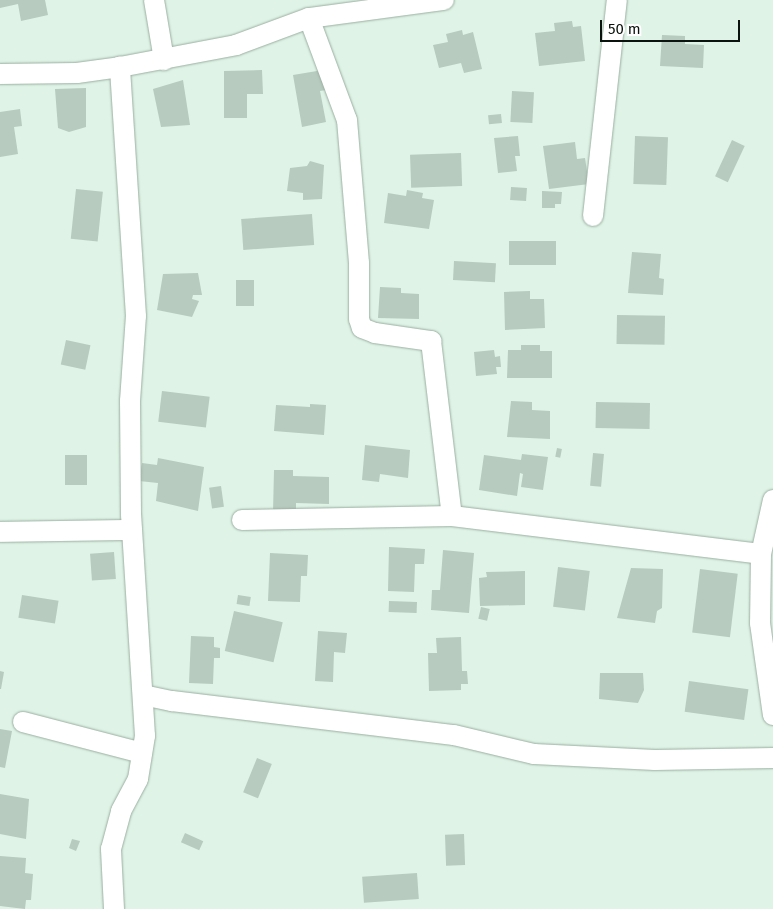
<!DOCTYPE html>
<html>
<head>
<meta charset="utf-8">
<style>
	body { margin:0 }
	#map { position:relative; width:773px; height:909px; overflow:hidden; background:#dff4e6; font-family:"Fira Sans",sans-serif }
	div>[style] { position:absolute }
	.building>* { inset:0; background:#b7cbbe; transform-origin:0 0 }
	.roads { filter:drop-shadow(0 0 1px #9aaea1) drop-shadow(0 0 1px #9aaea1) }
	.street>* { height:20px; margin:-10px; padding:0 10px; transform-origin:10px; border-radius:10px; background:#fff }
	span { translate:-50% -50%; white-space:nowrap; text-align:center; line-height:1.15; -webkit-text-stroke:4px #fff; paint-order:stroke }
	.scale { position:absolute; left:600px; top:20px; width:140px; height:22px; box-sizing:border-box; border:2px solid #0b130e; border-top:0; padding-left:6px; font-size:15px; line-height:18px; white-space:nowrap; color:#0b130e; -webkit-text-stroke:4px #fff; paint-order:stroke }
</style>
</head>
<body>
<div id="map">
	<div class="building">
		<div style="clip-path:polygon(0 0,45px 0,48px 15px,21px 21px,18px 4px,0 8px)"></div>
		<div style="clip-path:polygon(572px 21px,573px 27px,581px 26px,585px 61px,539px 66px,535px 33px,555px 31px,554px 23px)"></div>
		<div style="clip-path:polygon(462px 30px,463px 35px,473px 32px,482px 69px,464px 73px,461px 63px,439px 68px,433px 45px,448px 42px,446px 34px)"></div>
		<div style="clip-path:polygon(662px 35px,685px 36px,685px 44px,704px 45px,703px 68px,660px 66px)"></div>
		<div style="clip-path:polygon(262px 70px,263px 94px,247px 94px,247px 118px,224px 118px,224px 71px)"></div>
		<div style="clip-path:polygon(323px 70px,326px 90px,320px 91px,326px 122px,302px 127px,293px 75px)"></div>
		<div style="clip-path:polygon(183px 80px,190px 125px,161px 127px,153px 89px)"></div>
		<div style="clip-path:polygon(86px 88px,86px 127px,69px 132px,58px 128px,55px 89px)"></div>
		<div style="left:512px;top:91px;width:22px;height:31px;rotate:3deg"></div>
		<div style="clip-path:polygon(20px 109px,22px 126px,14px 127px,18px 154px,0 157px,0 112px)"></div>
		<div style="left:501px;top:114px;width:9px;height:13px;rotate:84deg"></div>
		<div style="clip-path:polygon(518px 136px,520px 156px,515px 156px,517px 171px,498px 173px,494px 138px)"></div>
		<div style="left:635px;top:136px;width:33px;height:48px;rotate:2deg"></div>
		<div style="left:732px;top:140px;width:14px;height:40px;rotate:25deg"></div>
		<div style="clip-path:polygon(575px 142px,577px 159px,585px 158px,589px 184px,549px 189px,543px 146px)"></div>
		<div style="left:461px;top:153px;width:33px;height:51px;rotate:88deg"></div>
		<div style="clip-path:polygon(310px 161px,324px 165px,322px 199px,303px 200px,303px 193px,287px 191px,290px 168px,307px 166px)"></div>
		<div style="left:511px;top:187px;width:16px;height:13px;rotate:4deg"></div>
		<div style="left:76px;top:189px;width:27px;height:50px;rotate:6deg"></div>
		<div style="clip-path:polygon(407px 190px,423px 193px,422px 198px,434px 200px,429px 229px,384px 223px,388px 193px,406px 196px)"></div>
		<div style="clip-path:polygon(542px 191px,562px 192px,561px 204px,555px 204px,555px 208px,542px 208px)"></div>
		<div style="left:312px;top:214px;width:31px;height:71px;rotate:86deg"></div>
		<div style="left:509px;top:241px;width:47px;height:24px"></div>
		<div style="clip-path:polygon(632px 252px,661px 254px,659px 278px,664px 279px,663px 295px,628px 293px)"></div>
		<div style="left:454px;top:261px;width:42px;height:19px;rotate:3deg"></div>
		<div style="clip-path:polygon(198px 273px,202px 295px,193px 295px,192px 299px,199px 301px,192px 317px,157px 310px,163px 274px)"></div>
		<div style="left:236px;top:280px;width:18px;height:26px"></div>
		<div style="clip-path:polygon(380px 287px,401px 288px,401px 293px,419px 294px,419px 319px,378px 318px)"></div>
		<div style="clip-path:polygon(530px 291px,530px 299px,544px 299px,545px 328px,505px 330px,504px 292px)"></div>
		<div style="left:617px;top:315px;width:48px;height:29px;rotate:1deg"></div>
		<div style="left:66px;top:340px;width:25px;height:25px;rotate:12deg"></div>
		<div style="clip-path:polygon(521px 345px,540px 345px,540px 351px,552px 351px,552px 378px,507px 378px,508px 350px,521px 350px)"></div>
		<div style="clip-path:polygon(494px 350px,495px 357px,500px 356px,501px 367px,496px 367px,497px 374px,476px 376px,474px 352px)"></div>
		<div style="left:162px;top:391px;width:48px;height:31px;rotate:7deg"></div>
		<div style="clip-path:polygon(511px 401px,532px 402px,532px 410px,550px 411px,550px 439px,507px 437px)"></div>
		<div style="left:596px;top:402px;width:54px;height:26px;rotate:1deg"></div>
		<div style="clip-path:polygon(310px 404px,326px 405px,324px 435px,274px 431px,276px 405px,310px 407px)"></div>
		<div style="clip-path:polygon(365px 445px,410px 450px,408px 478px,380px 474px,379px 482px,362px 480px)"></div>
		<div style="left:557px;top:448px;width:5px;height:9px;rotate:11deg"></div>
		<div style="left:593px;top:453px;width:11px;height:33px;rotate:5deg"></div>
		<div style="clip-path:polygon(522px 454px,548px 457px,543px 490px,521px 487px,523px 474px,520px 473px,517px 496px,479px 490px,484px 455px,521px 460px)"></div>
		<div style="left:65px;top:455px;width:22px;height:30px"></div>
		<div style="clip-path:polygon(158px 458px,204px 467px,198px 511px,156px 501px,158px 483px,139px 481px,142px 463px,157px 465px)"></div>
		<div style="clip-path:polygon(274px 470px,293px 470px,293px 476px,329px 477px,329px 504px,296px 503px,296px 513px,273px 513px)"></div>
		<div style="left:221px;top:486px;width:21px;height:12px;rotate:82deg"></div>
		<div style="clip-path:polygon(389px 547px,425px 549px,424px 564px,415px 564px,414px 592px,388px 591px)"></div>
		<div style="clip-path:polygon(443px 550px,474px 553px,469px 613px,431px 610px,432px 590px,440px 590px)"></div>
		<div style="left:114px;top:552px;width:27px;height:24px;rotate:86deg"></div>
		<div style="clip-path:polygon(270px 553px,308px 555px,307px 576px,301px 576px,300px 602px,268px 601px)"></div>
		<div style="left:558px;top:567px;width:32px;height:40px;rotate:7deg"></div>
		<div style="clip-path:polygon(631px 568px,663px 569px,662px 608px,657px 611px,655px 623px,617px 618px)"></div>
		<div style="left:700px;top:569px;width:38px;height:64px;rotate:7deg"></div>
		<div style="clip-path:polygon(525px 571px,525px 605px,480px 606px,479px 578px,487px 577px,486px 572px)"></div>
		<div style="left:22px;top:595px;width:37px;height:23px;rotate:9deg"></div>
		<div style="left:238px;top:595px;width:13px;height:9px;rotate:9deg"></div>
		<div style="left:389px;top:601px;width:28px;height:11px;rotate:2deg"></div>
		<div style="left:481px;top:607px;width:9px;height:12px;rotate:13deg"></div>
		<div style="left:234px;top:611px;width:50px;height:41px;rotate:13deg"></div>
		<div style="clip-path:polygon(318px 631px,347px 633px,345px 653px,334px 652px,333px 682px,315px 681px)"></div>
		<div style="clip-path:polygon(191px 636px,214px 637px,214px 647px,220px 648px,220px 658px,214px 658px,213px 684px,189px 683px)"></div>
		<div style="clip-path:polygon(461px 637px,462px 671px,467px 671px,468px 684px,461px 684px,461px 690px,429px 691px,428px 653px,437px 653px,436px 638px)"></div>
		<div style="clip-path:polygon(0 671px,4px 672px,1px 689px,0 689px)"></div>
		<div style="clip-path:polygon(600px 673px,643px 673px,644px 690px,638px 703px,599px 699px)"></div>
		<div style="left:689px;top:681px;width:60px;height:31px;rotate:8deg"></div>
		<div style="clip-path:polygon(0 729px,12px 731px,5px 768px,0 767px)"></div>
		<div style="left:257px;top:758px;width:16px;height:37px;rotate:22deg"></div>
		<div style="clip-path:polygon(0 794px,29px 799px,26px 839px,0 834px)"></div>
		<div style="left:185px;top:833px;width:20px;height:10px;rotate:24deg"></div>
		<div style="left:464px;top:834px;width:31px;height:19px;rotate:88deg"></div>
		<div style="clip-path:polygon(72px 839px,80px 841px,76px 851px,69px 848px)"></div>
		<div style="clip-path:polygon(0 856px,26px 858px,25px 873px,33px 874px,31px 900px,26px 900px,25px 909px,0 906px)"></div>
		<div style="left:417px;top:873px;width:26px;height:55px;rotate:86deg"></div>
	</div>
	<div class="roads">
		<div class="street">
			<div style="left:154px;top:0;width:61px;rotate:80.5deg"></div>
			<div style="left:309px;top:18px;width:109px;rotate:69.6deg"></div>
			<div style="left:347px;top:120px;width:144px;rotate:85.2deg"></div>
			<div style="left:359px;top:263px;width:56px;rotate:90deg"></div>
			<div style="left:359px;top:319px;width:9px;rotate:72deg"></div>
			<div style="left:362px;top:328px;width:14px;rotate:21deg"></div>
			<div style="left:375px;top:333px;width:57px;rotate:8.1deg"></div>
			<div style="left:431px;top:341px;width:176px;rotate:83.2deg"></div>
			<div style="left:0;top:74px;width:77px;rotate:-0.7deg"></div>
			<div style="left:77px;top:73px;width:43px;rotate:-7.9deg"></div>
			<div style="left:120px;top:67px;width:118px;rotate:-10.7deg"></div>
			<div style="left:236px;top:45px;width:78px;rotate:-20.3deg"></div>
			<div style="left:309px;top:18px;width:136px;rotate:-7.6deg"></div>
			<div style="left:593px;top:216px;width:217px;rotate:-83.7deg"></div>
			<div style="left:773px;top:500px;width:55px;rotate:102.5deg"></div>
			<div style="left:761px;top:554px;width:69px;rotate:90.8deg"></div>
			<div style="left:760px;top:623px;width:93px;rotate:82deg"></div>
			<div style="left:242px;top:520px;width:210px;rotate:-1.1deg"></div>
			<div style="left:452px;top:516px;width:311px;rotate:7deg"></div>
			<div style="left:0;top:532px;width:132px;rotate:-0.9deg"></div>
			<div style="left:143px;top:695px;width:30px;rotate:12deg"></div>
			<div style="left:172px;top:701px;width:284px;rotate:6.9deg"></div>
			<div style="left:454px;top:735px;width:82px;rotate:13.4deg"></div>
			<div style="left:534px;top:754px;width:121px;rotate:2.8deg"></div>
			<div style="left:655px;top:760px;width:118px;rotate:-1deg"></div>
			<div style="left:23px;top:722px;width:123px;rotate:14.6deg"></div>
			<div style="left:114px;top:909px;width:60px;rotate:-92.9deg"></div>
			<div style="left:111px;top:849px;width:39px;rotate:-75deg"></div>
			<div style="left:121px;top:811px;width:36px;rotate:-62deg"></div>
			<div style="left:138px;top:779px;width:44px;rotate:-80.8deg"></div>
			<div style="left:145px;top:736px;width:221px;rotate:-93.6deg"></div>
			<div style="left:131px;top:515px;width:114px;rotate:-90.5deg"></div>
			<div style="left:130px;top:401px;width:85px;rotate:-86deg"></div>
			<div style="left:136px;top:316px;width:250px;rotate:-93.7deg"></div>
		</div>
	</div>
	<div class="scale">50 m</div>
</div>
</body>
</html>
